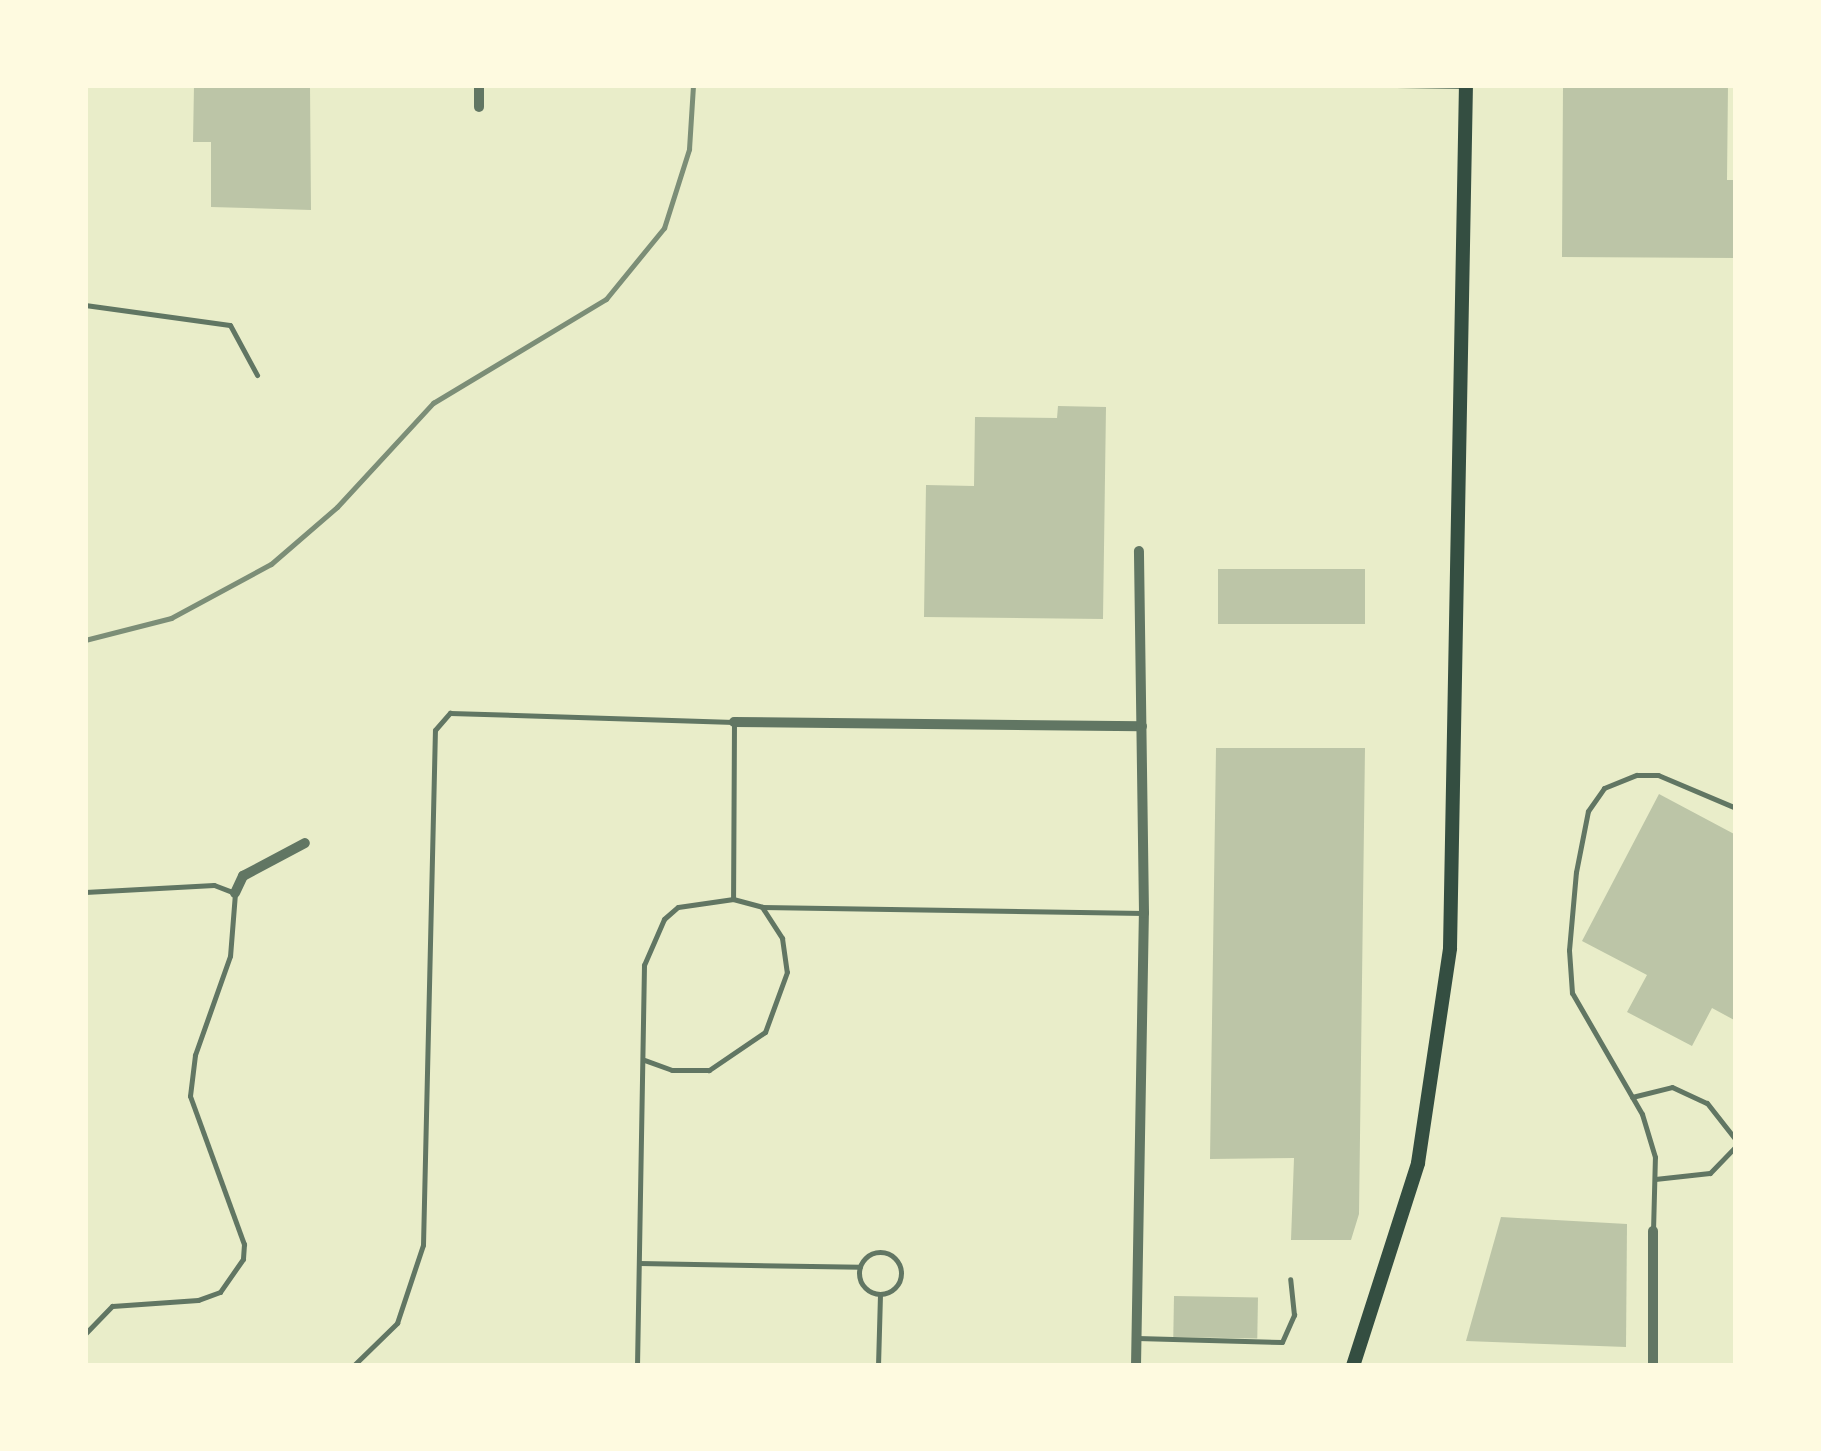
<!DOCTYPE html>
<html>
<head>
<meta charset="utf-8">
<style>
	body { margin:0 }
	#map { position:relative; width:1821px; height:1451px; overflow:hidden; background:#e9edc9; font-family:Ubuntu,sans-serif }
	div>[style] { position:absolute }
	.building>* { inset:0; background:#bcc5a7; transform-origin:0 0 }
	.service>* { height:5px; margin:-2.5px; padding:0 2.5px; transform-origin:2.5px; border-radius:2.5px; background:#617663 }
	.service>.ring { margin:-2.5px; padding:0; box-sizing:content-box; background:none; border:5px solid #617663; border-radius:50% }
	.minor>* { height:10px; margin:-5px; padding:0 5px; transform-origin:5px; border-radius:5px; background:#617663 }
	.secondary>* { height:14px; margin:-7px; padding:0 7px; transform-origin:7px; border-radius:7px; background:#344e41 }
	.rail>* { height:5px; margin:-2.5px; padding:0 2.5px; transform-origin:2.5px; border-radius:2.5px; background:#7c8e77 }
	span { translate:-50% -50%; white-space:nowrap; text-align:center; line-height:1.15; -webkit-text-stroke:9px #fefae0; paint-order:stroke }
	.frame { position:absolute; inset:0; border:88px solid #fefae0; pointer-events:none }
</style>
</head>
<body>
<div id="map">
	<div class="building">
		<div style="clip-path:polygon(194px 85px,310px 85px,311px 210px,211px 207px,211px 142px,193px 142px)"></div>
		<div style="clip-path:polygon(1563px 85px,1728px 85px,1727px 180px,1736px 180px,1736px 258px,1562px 257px)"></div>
		<div style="clip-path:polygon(1058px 406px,1106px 407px,1103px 619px,924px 617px,926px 485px,974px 486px,975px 417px,1057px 418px)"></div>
		<div style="left:1218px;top:569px;width:147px;height:55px"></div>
		<div style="clip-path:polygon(1216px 748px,1365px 748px,1359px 1214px,1351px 1240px,1291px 1240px,1294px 1158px,1210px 1159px)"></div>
		<div style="clip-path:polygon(1659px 794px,1736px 835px,1736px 1021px,1712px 1008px,1692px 1046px,1627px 1012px,1647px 975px,1582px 941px)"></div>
		<div style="clip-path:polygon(1501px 1217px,1627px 1224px,1626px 1347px,1466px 1341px)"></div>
		<div style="left:1174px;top:1296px;width:84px;height:41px;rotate:1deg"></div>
	</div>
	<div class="service">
		<div style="left:1396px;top:85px;width:67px;rotate:0.9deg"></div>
		<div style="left:85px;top:305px;width:146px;rotate:7.9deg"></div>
		<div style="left:230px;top:325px;width:57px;rotate:61.6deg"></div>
		<div style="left:85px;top:892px;width:129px;rotate:-3.1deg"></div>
		<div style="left:214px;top:885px;width:22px;rotate:21deg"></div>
		<div style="left:235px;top:893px;width:63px;rotate:94.5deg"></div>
		<div style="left:230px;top:956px;width:105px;rotate:109.5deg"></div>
		<div style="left:195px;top:1055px;width:41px;rotate:97deg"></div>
		<div style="left:190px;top:1096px;width:158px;rotate:70deg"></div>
		<div style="left:244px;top:1244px;width:15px;rotate:94deg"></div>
		<div style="left:243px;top:1259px;width:40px;rotate:124.9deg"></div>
		<div style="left:220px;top:1292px;width:23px;rotate:160deg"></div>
		<div style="left:198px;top:1300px;width:86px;rotate:176deg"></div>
		<div style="left:112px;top:1306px;width:39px;rotate:134deg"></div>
		<div style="left:762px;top:907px;width:382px;rotate:0.9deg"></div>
		<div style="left:1632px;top:1097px;width:41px;rotate:-14deg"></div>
		<div style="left:1672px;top:1087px;width:38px;rotate:25deg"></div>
		<div style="left:1707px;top:1103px;width:47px;rotate:51.9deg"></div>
		<div style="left:1655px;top:1179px;width:55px;rotate:-6.2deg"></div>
		<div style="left:1710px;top:1173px;width:37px;rotate:-46deg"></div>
		<div style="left:1653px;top:1231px;width:74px;rotate:-88.5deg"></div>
		<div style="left:1655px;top:1157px;width:45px;rotate:-106.8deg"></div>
		<div style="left:1642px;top:1114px;width:140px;rotate:-120deg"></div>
		<div style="left:1572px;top:993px;width:43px;rotate:-94deg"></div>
		<div style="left:1569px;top:950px;width:78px;rotate:-84.9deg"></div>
		<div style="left:1576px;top:872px;width:62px;rotate:-78.9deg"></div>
		<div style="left:1588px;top:811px;width:28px;rotate:-55deg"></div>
		<div style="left:1604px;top:788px;width:35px;rotate:-22deg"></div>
		<div style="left:1637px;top:775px;width:21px"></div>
		<div style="left:1658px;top:775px;width:85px;rotate:22.9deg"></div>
		<div class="ring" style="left:859px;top:1252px;width:37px;height:37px"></div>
		<div style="left:639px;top:1263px;width:221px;rotate:1deg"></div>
		<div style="left:1137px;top:1338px;width:145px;rotate:1.6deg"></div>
		<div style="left:1282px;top:1342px;width:30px;rotate:-66deg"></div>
		<div style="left:1294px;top:1315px;width:36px;rotate:-96deg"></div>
		<div style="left:353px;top:1366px;width:62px;rotate:-44.3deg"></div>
		<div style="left:397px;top:1323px;width:82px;rotate:-71.6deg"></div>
		<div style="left:423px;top:1245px;width:515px;rotate:-88.67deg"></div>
		<div style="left:435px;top:730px;width:23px;rotate:-49deg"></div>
		<div style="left:450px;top:713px;width:284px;rotate:1.8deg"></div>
		<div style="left:734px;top:722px;width:177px;rotate:90.3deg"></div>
		<div style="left:637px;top:1366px;width:401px;rotate:-89deg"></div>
		<div style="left:644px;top:965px;width:50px;rotate:-66.5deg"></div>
		<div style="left:664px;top:919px;width:18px;rotate:-41deg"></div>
		<div style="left:678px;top:907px;width:56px;rotate:-8.3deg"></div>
		<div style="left:733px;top:899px;width:30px;rotate:15deg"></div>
		<div style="left:762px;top:907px;width:37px;rotate:57deg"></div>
		<div style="left:782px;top:938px;width:34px;rotate:82deg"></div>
		<div style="left:787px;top:972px;width:64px;rotate:110.1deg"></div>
		<div style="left:765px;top:1032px;width:68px;rotate:145.8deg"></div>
		<div style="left:709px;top:1070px;width:37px;rotate:180deg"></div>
		<div style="left:672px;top:1070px;width:29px;rotate:-160deg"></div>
		<div style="left:878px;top:1366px;width:72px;rotate:-88.4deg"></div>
	</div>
	<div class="minor">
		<div style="left:479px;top:85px;width:22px;rotate:90deg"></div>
		<div style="left:734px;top:722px;width:408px;rotate:0.6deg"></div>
		<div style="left:235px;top:893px;width:19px;rotate:-65deg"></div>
		<div style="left:243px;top:876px;width:70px;rotate:-28deg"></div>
		<div style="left:1136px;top:1366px;width:453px;rotate:-89deg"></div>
		<div style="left:1144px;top:913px;width:362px;rotate:-90.8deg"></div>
		<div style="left:1653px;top:1366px;width:135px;rotate:-90deg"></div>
	</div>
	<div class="secondary">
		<div style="left:1353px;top:1366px;width:213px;rotate:-72.2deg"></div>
		<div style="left:1418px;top:1163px;width:217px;rotate:-81.5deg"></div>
		<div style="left:1450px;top:948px;width:863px;rotate:-88.94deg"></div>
	</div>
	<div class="rail">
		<div style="left:85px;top:640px;width:89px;rotate:-14.3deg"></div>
		<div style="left:171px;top:618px;width:114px;rotate:-28.4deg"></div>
		<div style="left:271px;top:564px;width:87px;rotate:-40.8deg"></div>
		<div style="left:337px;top:507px;width:142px;rotate:-47.3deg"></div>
		<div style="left:433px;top:403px;width:202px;rotate:-31deg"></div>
		<div style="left:606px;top:299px;width:92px;rotate:-50.8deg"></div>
		<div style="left:664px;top:228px;width:83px;rotate:-72.4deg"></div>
		<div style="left:689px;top:149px;width:64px;rotate:-86.4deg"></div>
	</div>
	<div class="frame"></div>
</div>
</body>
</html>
